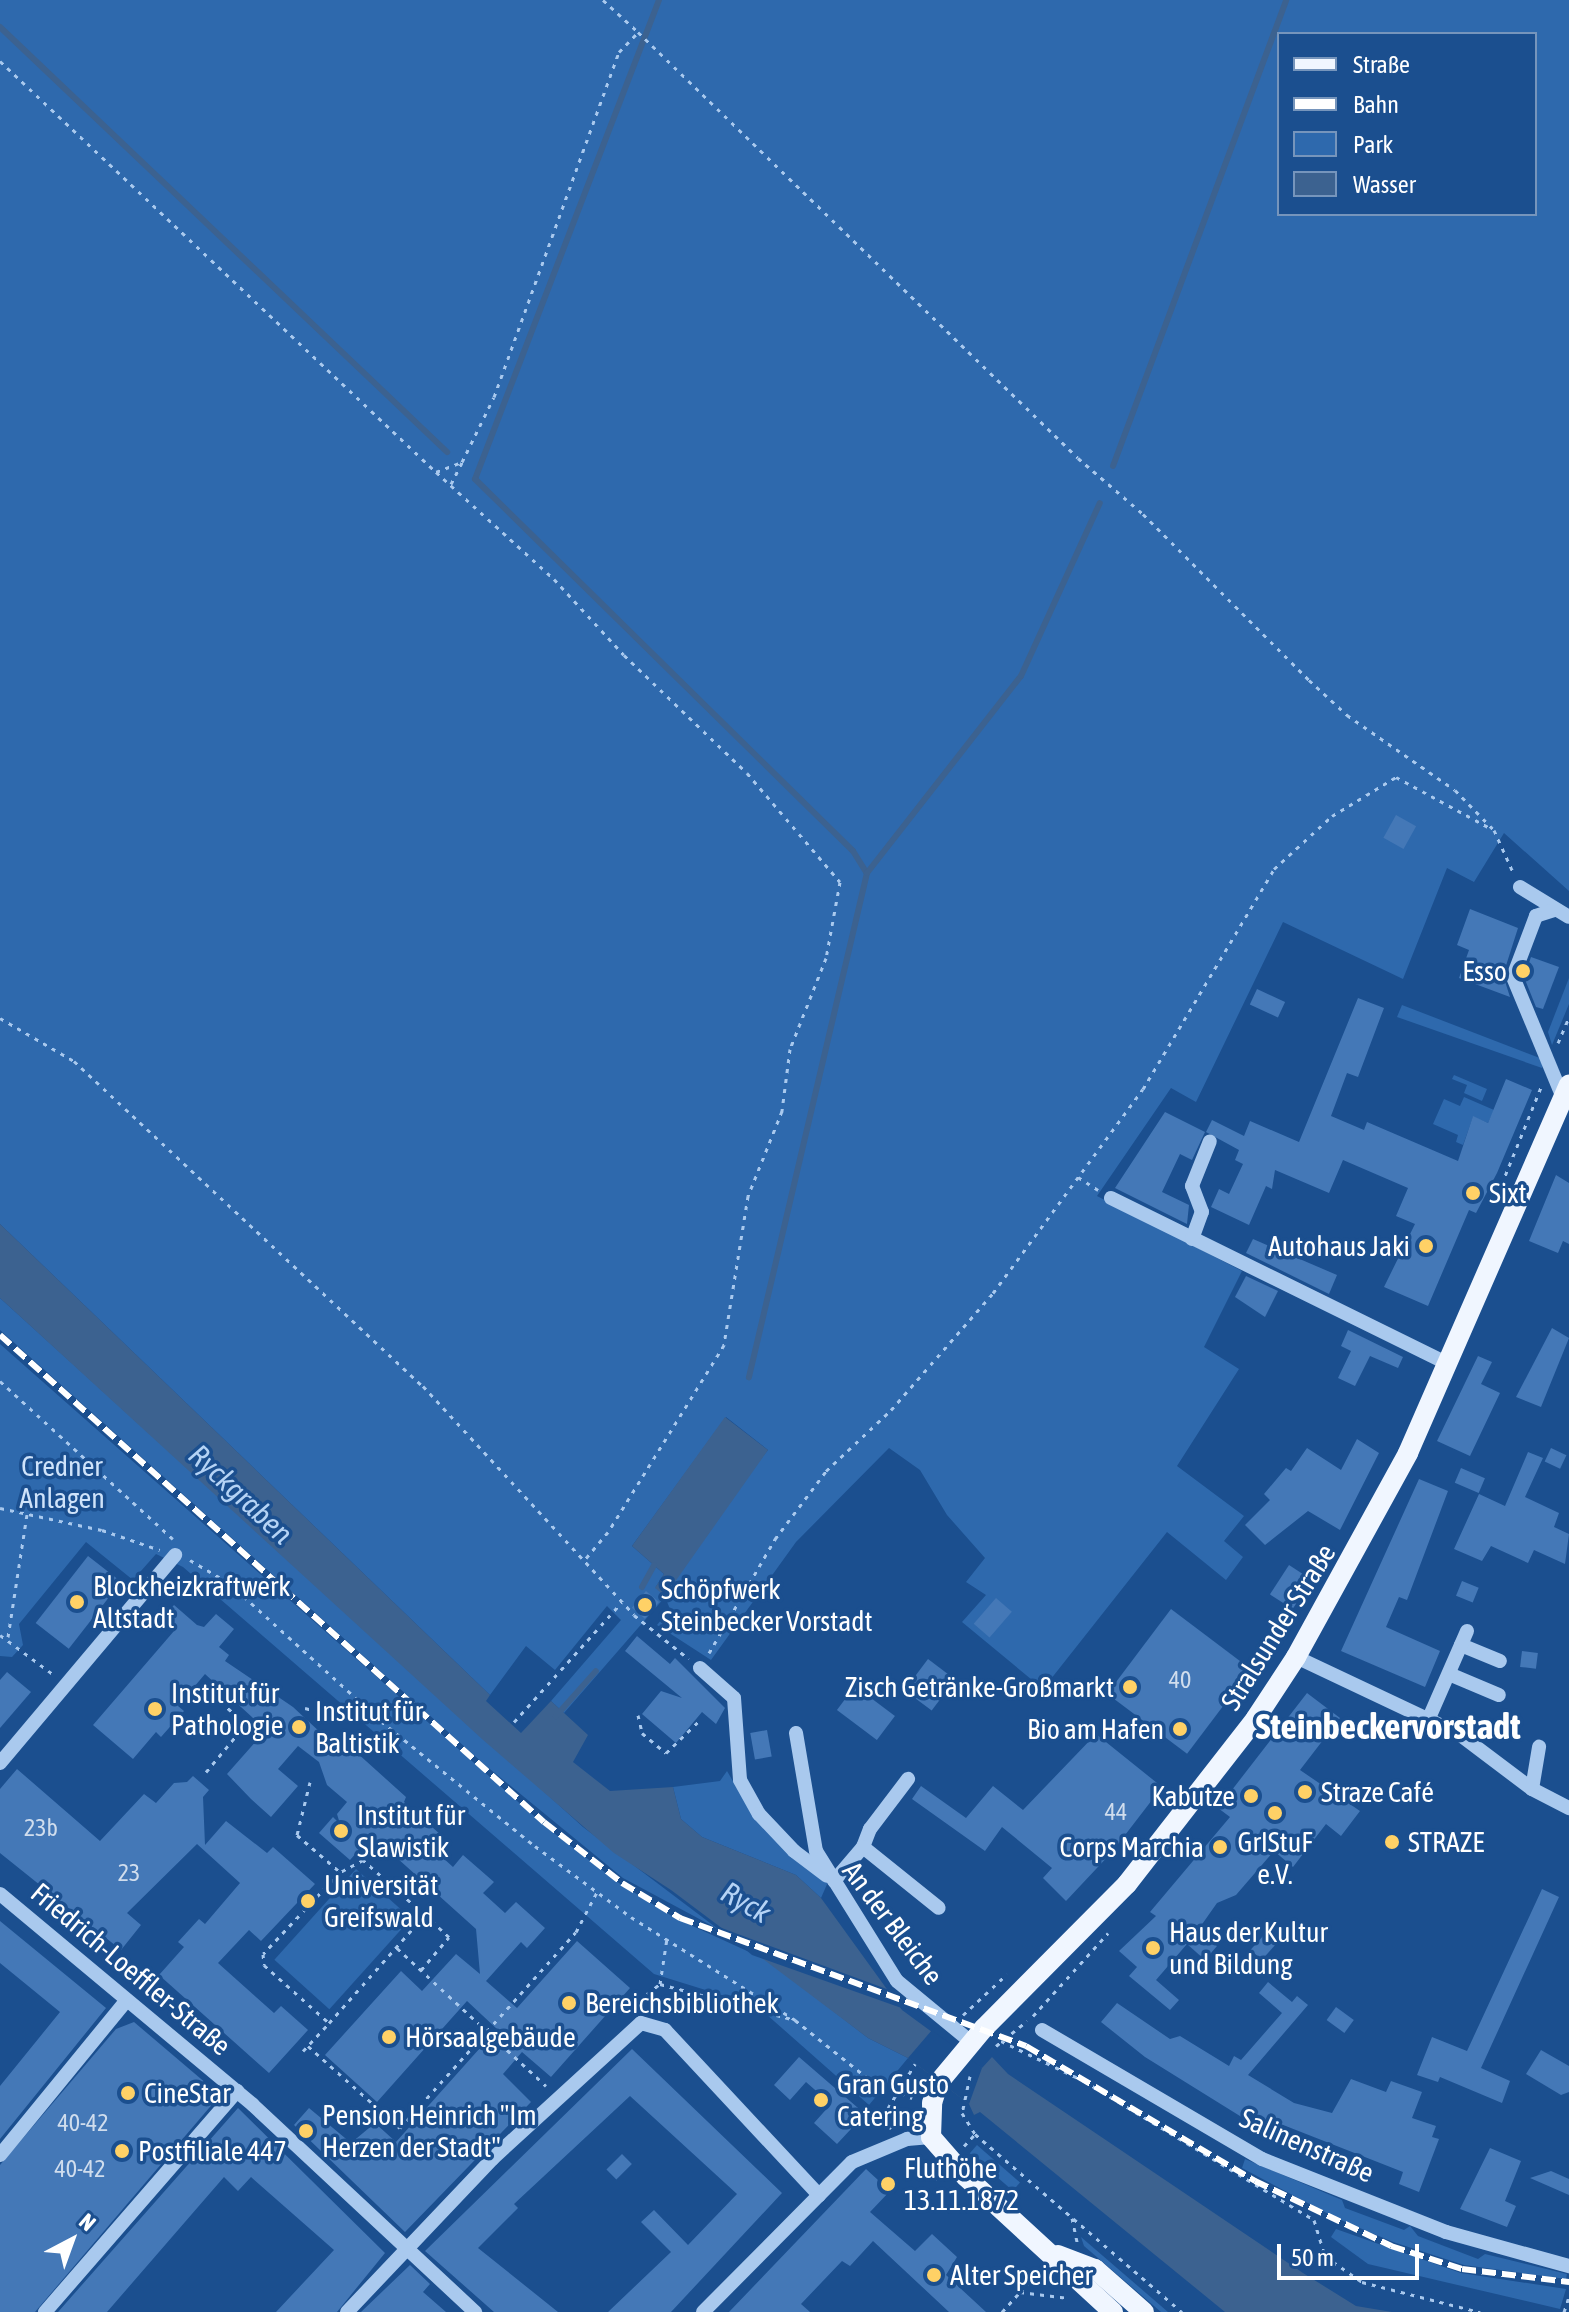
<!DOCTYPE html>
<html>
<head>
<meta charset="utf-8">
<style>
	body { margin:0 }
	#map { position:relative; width:1569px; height:2312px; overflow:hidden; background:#1b4f8f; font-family:"Asap Condensed",sans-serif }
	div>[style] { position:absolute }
	.green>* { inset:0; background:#2e69ad; transform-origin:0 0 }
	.water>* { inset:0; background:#3c6290 }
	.pier>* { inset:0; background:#1b4f8f }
	.stream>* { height:6px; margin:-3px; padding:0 3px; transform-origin:3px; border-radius:3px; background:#3c6290 }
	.building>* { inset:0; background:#4478b7; transform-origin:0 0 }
	.path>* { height:3px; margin-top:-1.5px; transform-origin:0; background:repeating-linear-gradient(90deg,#a9c9ee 0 4px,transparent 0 10px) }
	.minor>* { height:14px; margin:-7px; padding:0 7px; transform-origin:7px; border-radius:7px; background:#a9c9ee }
	.major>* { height:20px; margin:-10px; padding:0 10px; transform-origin:10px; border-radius:10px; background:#f0f6ff }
	.rail>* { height:6px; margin-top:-3px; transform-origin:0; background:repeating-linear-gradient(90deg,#fff 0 14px,transparent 0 20px) }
	.dots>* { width:22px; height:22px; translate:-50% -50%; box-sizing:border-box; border:4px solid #1b4f8f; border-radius:50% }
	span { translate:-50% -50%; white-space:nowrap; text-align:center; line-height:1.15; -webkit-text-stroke:7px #1b4f8f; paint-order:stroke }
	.number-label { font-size:24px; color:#d0dded }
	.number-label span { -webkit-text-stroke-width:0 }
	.poi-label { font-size:28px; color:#fff }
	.right { translate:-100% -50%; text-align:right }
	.left { translate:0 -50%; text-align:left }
	.park-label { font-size:28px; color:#cfe3fa }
	.street-label { font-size:28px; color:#fff }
	.water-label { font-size:30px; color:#b5d3f5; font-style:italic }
	.district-label { font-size:36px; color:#fff; font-weight:700 }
	.legend { position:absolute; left:1277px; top:32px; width:260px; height:184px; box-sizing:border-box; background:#1b4f8f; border:2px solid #7695bc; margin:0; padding:10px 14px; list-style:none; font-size:24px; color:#fff }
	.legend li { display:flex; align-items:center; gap:16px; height:40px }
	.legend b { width:40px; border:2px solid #7695bc }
	.north { position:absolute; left:32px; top:2200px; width:80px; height:80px; -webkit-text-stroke:6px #1b4f8f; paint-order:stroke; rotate:41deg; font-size:22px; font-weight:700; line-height:32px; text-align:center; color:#fff }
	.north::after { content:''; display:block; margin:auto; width:28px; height:36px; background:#fff; clip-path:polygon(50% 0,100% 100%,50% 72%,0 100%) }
	.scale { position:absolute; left:1277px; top:2244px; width:142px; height:36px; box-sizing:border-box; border:4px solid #fff; border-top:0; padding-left:10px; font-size:24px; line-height:28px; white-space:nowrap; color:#fff; -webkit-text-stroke:6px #1b4f8f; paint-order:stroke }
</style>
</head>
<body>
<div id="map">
	<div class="green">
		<div style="clip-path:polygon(evenodd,0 0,1569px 0,1569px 891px,1504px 833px,1474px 882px,1447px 868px,1403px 979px,1283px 922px,1196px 1102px,1171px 1088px,1097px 1196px,1242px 1271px,1204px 1347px,1239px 1369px,1177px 1466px,1244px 1516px,1224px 1541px,1243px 1557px,1226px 1580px,1167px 1532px,1043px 1689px,962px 1622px,986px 1595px,966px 1582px,985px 1558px,947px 1515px,920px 1470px,889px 1448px,796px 1542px,711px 1660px,657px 1625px,670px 1609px,665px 1597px,564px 1713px,551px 1701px,621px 1620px,607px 1606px,555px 1670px,526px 1646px,490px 1695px,0 1224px,0 0,1279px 34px,1535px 34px,1535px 214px,1279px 214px,1279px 34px,0 0,726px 1417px,768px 1450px,655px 1588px,664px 1574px,632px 1546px,726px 1417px)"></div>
		<div style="clip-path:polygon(1569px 978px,1569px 1004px,1552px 1045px,1548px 1032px)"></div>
		<div style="clip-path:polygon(1402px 1005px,1545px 1060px,1542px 1068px,1397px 1017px)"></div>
		<div style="clip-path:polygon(1454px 1075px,1487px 1089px,1482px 1101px,1464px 1093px,1467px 1085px,1452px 1079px)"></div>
		<div style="clip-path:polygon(1464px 1097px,1494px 1110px,1488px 1123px,1473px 1117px,1463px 1145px,1456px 1142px,1458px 1135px,1433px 1124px,1444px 1099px,1460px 1106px)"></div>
		<div style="clip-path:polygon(0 1298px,583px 1827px,718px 1929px,623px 1878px,485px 1765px,0 1330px)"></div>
		<div style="clip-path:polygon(0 1344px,550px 1830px,619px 1883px,675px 1918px,767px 1960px,868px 2038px,908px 2058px,869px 2105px,757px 2006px,654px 1974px,183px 1567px,156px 1554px,133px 1580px,86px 1542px,19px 1624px,23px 1645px,12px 1657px,0 1656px)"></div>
		<div style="clip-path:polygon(727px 1771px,747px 1805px,828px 1882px,821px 1898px,796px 1875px,702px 1837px,681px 1819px,673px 1787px,720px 1781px)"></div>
		<div style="left:356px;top:1869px;width:74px;height:122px;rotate:42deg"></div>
		<div style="left:977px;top:2145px;width:57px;height:11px;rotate:41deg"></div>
		<div style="clip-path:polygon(1245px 2159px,1342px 2200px,1345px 2208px,1404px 2230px,1410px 2226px,1418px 2236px,1478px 2259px,1485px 2254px,1567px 2274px,1566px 2279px,1464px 2265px,1393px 2242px,1336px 2218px,1242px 2168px)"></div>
		<div style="clip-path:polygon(1336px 2229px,1461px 2273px,1566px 2289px,1560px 2309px,1368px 2264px,1331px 2237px)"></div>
		<div style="clip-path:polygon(1081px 2237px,1168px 2312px,1161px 2312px,1084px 2246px)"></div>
	</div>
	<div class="water">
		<div style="clip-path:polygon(0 1224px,490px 1695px,486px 1701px,521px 1733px,551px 1701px,588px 1735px,573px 1762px,610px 1791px,673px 1787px,681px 1819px,702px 1837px,796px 1875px,821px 1898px,902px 2010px,977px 2065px,982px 2068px,992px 2057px,1008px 2074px,1303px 2273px,1356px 2306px,1392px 2312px,1225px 2312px,980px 2112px,974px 2115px,969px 2104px,908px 2058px,868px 2038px,671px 1890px,614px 1853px,482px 1739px,0 1298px)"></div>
		<div style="clip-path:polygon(725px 1417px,768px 1450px,665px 1596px,655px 1588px,664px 1574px,632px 1546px)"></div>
	</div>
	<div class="pier">
		<div style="clip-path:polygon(719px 1927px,892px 1991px,910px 2011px,752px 1955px)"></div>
		<div style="clip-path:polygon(932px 2030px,982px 2068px,969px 2104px,908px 2058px)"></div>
	</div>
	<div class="stream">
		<div style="left:659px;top:0;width:513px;rotate:111.01deg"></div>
		<div style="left:475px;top:479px;width:530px;rotate:44.54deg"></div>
		<div style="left:853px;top:851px;width:26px;rotate:58deg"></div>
		<div style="left:867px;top:873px;width:518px;rotate:103.18deg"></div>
		<div style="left:0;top:27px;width:617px;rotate:43.55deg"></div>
		<div style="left:1113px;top:466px;width:497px;rotate:-69.6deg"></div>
		<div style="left:867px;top:873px;width:250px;rotate:-52deg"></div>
		<div style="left:1021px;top:676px;width:190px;rotate:-65.5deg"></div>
		<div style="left:642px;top:1587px;width:25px;rotate:-61deg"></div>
		<div style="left:556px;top:1716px;width:60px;rotate:-48.4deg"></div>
	</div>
	<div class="building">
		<div style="left:1396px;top:815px;width:23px;height:26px;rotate:29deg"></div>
		<div style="clip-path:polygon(1470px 909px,1518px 928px,1503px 975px,1510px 997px,1459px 978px,1469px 950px,1457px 945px)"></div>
		<div style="clip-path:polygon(1531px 957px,1559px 967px,1543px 1009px,1536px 1007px,1524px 977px)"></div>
		<div style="left:1257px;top:989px;width:31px;height:17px;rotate:25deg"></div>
		<div style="clip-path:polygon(1358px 998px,1384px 1008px,1358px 1077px,1347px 1073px,1331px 1116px,1364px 1130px,1367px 1122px,1458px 1161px,1473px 1116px,1488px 1123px,1506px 1079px,1532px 1090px,1497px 1173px,1476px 1213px,1469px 1210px,1428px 1306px,1384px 1287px,1415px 1224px,1396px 1216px,1408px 1188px,1343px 1160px,1329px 1193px,1275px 1170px,1272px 1189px,1266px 1186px,1249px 1225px,1211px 1207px,1219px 1189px,1229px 1194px,1243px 1164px,1235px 1160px,1239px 1150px,1206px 1132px,1212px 1120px,1244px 1136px,1250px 1121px,1299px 1142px)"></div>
		<div style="clip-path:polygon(1165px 1112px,1205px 1132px,1192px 1160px,1180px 1154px,1162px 1192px,1189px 1205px,1187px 1224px,1115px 1188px)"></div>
		<div style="clip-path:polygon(1556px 1175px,1569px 1183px,1569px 1244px,1563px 1241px,1558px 1253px,1529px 1241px)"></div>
		<div style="clip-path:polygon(1253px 1239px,1337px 1275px,1329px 1294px,1246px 1253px)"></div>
		<div style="clip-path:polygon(1246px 1276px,1278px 1291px,1265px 1317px,1235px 1297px)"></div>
		<div style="clip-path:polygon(1552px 1328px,1569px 1338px,1541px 1407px,1516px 1397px)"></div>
		<div style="clip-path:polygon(1348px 1330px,1403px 1357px,1398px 1368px,1370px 1356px,1355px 1386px,1338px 1378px,1351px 1351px,1341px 1346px)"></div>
		<div style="clip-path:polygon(1478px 1356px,1492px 1362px,1481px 1384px,1500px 1393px,1470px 1456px,1437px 1441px)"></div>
		<div style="clip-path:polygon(1357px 1439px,1379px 1453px,1340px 1530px,1308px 1511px,1265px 1545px,1245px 1525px,1270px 1500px,1264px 1494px,1286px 1468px,1291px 1471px,1307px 1448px,1341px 1470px)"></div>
		<div style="left:1551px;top:1448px;width:17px;height:15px;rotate:25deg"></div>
		<div style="clip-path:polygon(1528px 1452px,1543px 1458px,1525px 1497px,1559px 1513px,1554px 1527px,1569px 1534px,1565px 1564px,1534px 1550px,1528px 1563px,1491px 1546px,1482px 1561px,1454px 1549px,1479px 1494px,1505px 1506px)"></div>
		<div style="left:1461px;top:1468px;width:26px;height:16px;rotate:23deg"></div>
		<div style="clip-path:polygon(1419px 1479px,1448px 1491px,1407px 1600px,1399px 1597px,1386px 1627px,1440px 1651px,1425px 1687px,1341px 1651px)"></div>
		<div style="left:88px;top:1556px;width:42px;height:85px;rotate:38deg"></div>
		<div style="left:1289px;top:1565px;width:27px;height:35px;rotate:33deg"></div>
		<div style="left:1462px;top:1581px;width:18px;height:16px;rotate:22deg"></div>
		<div style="left:646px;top:1591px;width:17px;height:22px;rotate:40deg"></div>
		<div style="left:996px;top:1598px;width:21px;height:34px;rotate:41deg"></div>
		<div style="clip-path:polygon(174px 1605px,197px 1625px,204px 1627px,216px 1614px,234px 1629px,219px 1647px,229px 1655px,225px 1661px,293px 1707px,336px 1747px,356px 1752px,406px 1797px,404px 1802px,441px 1835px,431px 1847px,453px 1867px,463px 1855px,494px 1882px,483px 1893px,505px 1913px,516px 1902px,545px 1928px,527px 1948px,521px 1942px,486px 1981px,517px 2008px,577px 1941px,630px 1988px,551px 2077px,522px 2052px,503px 2074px,531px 2102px,405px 2232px,294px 2125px,309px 2108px,351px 2143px,375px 2123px,396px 2142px,497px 2029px,467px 2001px,377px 2102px,325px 2055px,401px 1971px,422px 1991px,456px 1954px,480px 1974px,476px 1929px,387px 1849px,382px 1854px,366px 1842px,350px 1860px,319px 1833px,333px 1817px,340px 1824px,337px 1814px,347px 1802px,327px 1785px,319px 1762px,298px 1746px,278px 1769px,298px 1786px,271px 1817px,251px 1799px,227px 1774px,266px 1730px,205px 1674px,178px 1706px,184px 1711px,176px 1720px,161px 1737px,156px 1732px,133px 1759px,93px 1725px,174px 1631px,161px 1620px)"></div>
		<div style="left:1171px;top:1609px;width:100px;height:106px;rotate:37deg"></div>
		<div style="clip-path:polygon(637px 1636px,670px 1664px,675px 1658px,725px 1708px,716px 1724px,702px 1712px,676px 1743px,642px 1714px,661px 1691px,682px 1698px,625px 1651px)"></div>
		<div style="left:1522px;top:1651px;width:16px;height:16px;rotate:7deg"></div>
		<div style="left:928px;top:1659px;width:34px;height:39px;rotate:37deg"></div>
		<div style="clip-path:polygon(7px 1672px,31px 1692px,0 1728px,0 1680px)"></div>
		<div style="left:855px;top:1686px;width:50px;height:30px;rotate:37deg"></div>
		<div style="clip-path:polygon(1307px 1693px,1340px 1718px,1300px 1770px,1360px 1811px,1341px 1836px,1326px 1824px,1293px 1867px,1274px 1851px,1236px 1895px,1217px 1903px,1198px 1930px,1217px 1946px,1205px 1960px,1187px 1944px,1156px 1980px,1179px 2000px,1170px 2010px,1129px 1976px,1137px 1967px,1119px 1951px,1156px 1916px,1150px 1912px,1230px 1817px,1218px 1808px)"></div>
		<div style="left:767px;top:1730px;width:27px;height:17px;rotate:80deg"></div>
		<div style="clip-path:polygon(1096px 1734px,1162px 1787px,1112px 1852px,1066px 1901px,1043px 1878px,1052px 1868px,1002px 1827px,985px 1851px,912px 1799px,921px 1786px,966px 1818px,993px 1786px,1023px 1810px)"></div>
		<div style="clip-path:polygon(17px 1769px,100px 1841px,144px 1794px,156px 1803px,174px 1783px,187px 1782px,193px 1776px,209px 1790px,203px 1797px,205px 1845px,226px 1821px,267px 1853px,273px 1847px,315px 1884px,261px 1941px,249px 1930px,218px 1963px,274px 2013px,281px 2006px,308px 2030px,269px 2073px,159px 1975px,184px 1947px,178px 1942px,199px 1919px,205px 1924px,240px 1883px,197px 1844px,127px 1913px,141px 1925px,121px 1950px,0 1853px,0 1789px)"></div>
		<div style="clip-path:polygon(1542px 1889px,1559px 1897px,1481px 2068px,1510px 2081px,1502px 2103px,1440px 2077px,1438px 2082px,1417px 2075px,1432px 2037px,1467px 2051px)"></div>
		<div style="clip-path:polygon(0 1921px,106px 2008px,0 2139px,0 2086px,60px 2012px,0 1963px)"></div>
		<div style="left:1264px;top:1935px;width:15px;height:20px;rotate:42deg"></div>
		<div style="clip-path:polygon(1268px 1982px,1292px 2002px,1297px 1996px,1308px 2005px,1248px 2075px,1294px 2103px,1332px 2113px,1351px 2079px,1386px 2092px,1391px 2081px,1422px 2092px,1412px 2118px,1436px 2126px,1432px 2137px,1439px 2139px,1419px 2192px,1399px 2184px,1403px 2172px,1273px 2121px,1270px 2128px,1251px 2116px,1248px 2121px,1145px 2057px,1101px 2022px,1117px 2003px,1170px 2039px,1180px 2036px,1229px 2066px,1234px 2056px,1241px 2060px,1282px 2013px,1259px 1993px)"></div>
		<div style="left:1336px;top:2007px;width:22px;height:16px;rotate:36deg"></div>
		<div style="clip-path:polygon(134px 2022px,214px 2090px,215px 2101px,35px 2312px,0 2312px,0 2165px,116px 2029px)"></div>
		<div style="clip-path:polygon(632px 2049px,782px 2193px,671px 2312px,608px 2312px,671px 2252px,641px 2222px,654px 2210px,688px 2245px,737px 2194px,630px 2096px,514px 2204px,518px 2208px,478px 2248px,558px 2312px,494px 2312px,425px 2251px)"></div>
		<div style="clip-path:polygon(1541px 2050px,1569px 2066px,1569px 2092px,1561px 2095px,1526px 2074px)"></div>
		<div style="clip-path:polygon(799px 2057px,865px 2114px,837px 2144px,814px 2123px,831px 2104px,806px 2082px,790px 2100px,774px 2085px)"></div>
		<div style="clip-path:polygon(238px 2108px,385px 2253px,337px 2312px,276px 2312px,334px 2250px,251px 2177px,238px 2191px,224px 2177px,107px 2312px,58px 2312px)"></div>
		<div style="clip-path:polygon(1490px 2148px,1521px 2161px,1505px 2201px,1516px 2206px,1507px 2227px,1460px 2209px)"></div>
		<div style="left:622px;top:2154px;width:14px;height:22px;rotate:45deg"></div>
		<div style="clip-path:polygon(866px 2169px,890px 2191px,870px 2212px,915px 2251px,932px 2234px,957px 2257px,946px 2275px,986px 2312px,949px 2312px,873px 2241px,850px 2266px,842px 2261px,801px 2304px,810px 2312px,729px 2312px)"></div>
		<div style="clip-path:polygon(1551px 2171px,1569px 2179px,1569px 2195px,1530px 2178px)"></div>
		<div style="clip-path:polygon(410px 2265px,430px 2284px,423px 2292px,446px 2312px,361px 2312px)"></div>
	</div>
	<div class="path">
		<div style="left:603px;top:0;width:47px;rotate:42.4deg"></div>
		<div style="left:0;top:61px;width:599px;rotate:43.31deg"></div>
		<div style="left:436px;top:472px;width:28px;rotate:-21deg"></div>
		<div style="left:462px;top:462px;width:72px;rotate:-63.8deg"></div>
		<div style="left:494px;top:397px;width:367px;rotate:-70.1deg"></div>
		<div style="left:619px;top:52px;width:28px;rotate:-46deg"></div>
		<div style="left:638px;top:32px;width:612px;rotate:44.07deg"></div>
		<div style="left:1078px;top:458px;width:86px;rotate:40.7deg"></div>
		<div style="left:1143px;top:514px;width:235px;rotate:45deg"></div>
		<div style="left:1309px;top:680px;width:52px;rotate:42.6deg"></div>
		<div style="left:1347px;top:715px;width:131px;rotate:34.8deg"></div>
		<div style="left:1455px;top:790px;width:56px;rotate:45.7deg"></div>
		<div style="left:1494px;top:830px;width:46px;rotate:65.7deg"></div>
		<div style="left:436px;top:472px;width:159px;rotate:42.2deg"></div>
		<div style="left:554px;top:579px;width:103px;rotate:47.4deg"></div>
		<div style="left:624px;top:655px;width:170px;rotate:43.8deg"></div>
		<div style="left:747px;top:773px;width:143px;rotate:49.5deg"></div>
		<div style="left:840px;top:882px;width:77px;rotate:100.4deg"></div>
		<div style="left:826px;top:958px;width:98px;rotate:111.6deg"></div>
		<div style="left:790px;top:1049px;width:63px;rotate:97.4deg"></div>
		<div style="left:782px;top:1111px;width:92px;rotate:111.8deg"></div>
		<div style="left:748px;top:1196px;width:151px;rotate:99.2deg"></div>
		<div style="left:724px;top:1345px;width:220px;rotate:121.8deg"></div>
		<div style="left:608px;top:1532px;width:35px;rotate:130deg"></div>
		<div style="left:451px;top:484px;width:25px;rotate:-63deg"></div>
		<div style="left:0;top:1018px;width:86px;rotate:30.2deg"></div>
		<div style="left:74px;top:1061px;width:477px;rotate:43deg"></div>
		<div style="left:423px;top:1386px;width:311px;rotate:47.3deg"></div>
		<div style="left:634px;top:1615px;width:70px;rotate:38.7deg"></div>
		<div style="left:1558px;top:1043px;width:28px;rotate:-67deg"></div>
		<div style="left:1078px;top:1177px;width:24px;rotate:33deg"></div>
		<div style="left:1494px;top:1203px;width:125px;rotate:-67.9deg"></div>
		<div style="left:0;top:1381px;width:234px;rotate:42.4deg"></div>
		<div style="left:0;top:1508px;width:104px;rotate:12.2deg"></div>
		<div style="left:102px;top:1530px;width:61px;rotate:19deg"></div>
		<div style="left:190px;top:1560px;width:45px;rotate:30.5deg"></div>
		<div style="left:229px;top:1583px;width:205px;rotate:42.2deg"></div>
		<div style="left:381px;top:1721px;width:198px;rotate:39.1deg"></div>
		<div style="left:535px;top:1846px;width:119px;rotate:36.5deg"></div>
		<div style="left:631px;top:1917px;width:194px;rotate:32.1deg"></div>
		<div style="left:795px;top:2020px;width:90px;rotate:38.7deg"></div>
		<div style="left:865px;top:2076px;width:52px;rotate:25.1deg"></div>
		<div style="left:0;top:1635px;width:67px;rotate:36.5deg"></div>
		<div style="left:8px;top:1637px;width:124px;rotate:-81.2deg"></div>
		<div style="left:709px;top:1653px;width:132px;rotate:-59.9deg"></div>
		<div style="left:775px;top:1539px;width:85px;rotate:-53.1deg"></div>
		<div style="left:826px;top:1471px;width:89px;rotate:-43.2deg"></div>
		<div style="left:891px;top:1410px;width:155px;rotate:-48.9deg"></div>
		<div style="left:993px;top:1293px;width:253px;rotate:-53.7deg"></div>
		<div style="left:1143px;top:1089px;width:256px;rotate:-59.2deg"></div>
		<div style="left:1274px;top:869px;width:79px;rotate:-42.4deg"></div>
		<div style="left:1332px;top:816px;width:75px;rotate:-31.4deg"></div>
		<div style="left:1396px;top:777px;width:105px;rotate:28.5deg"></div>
		<div style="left:305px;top:1708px;width:23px;rotate:15deg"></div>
		<div style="left:638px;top:1715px;width:18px;rotate:77deg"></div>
		<div style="left:642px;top:1733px;width:31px;rotate:40deg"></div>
		<div style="left:666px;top:1753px;width:47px;rotate:-44.1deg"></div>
		<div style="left:514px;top:1722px;width:161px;rotate:-48deg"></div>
		<div style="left:206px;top:1772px;width:62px;rotate:-50.2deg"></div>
		<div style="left:246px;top:1724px;width:50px;rotate:-139deg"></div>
		<div style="left:310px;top:1782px;width:55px;rotate:103.8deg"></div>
		<div style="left:297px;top:1835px;width:57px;rotate:40.7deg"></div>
		<div style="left:397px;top:1948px;width:203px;rotate:42.8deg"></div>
		<div style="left:421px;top:1970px;width:43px;rotate:-49.7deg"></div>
		<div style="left:449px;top:1937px;width:33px;rotate:-137deg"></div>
		<div style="left:660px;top:1984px;width:47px;rotate:-81.3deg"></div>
		<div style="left:647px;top:1994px;width:16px;rotate:-38deg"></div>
		<div style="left:660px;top:1984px;width:137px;rotate:14.9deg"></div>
		<div style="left:963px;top:2015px;width:60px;rotate:-43deg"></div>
		<div style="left:1033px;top:2016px;width:112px;rotate:-47.9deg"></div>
		<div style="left:1001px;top:2041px;width:92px;rotate:25.7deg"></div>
		<div style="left:1084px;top:2081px;width:269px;rotate:31.1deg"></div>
		<div style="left:1314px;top:2220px;width:38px;rotate:73deg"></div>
		<div style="left:1325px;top:2256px;width:45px;rotate:35.1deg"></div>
		<div style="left:1362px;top:2282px;width:122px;rotate:14.3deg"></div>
		<div style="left:308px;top:2046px;width:123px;rotate:41.7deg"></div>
		<div style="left:400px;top:2128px;width:263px;rotate:-48.1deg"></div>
		<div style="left:576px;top:1932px;width:45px;rotate:-62.3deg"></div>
		<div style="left:996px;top:2046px;width:40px;rotate:-39deg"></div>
		<div style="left:303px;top:2051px;width:38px;rotate:-47deg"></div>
		<div style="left:329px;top:2023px;width:144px;rotate:-48.4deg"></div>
		<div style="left:425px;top:1915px;width:83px;rotate:-138.4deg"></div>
		<div style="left:363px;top:1860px;width:26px;rotate:152deg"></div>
		<div style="left:340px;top:1872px;width:112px;rotate:133.2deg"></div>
		<div style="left:263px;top:1954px;width:11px;rotate:85deg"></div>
		<div style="left:264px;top:1965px;width:87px;rotate:41.7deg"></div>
		<div style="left:970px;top:2076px;width:38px;rotate:102deg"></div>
		<div style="left:962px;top:2113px;width:25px;rotate:58deg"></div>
		<div style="left:975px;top:2134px;width:273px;rotate:40.7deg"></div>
		<div style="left:891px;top:2129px;width:21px;rotate:-98deg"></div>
		<div style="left:888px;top:2108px;width:52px;rotate:-58.5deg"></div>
		<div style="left:964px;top:2146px;width:16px;rotate:-47deg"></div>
		<div style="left:908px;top:2155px;width:36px;rotate:42deg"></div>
		<div style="left:935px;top:2179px;width:5px;rotate:-53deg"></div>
		<div style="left:1072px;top:2218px;width:25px;rotate:78deg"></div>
		<div style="left:1020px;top:2292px;width:21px;rotate:-47deg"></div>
		<div style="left:1002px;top:2312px;width:27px;rotate:-48deg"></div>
		<div style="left:1020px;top:2292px;width:49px;rotate:7deg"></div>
		<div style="left:1564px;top:2312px;width:16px;rotate:-72deg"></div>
	</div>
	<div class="minor">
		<div style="left:1520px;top:887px;width:57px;rotate:31.5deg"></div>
		<div style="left:1554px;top:910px;width:19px;rotate:162deg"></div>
		<div style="left:1536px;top:916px;width:65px;rotate:110.7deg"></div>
		<div style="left:1513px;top:977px;width:131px;rotate:67.5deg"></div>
		<div style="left:1111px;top:1198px;width:376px;rotate:26.2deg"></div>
		<div style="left:1192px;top:1239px;width:29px;rotate:-70deg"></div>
		<div style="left:1202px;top:1212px;width:28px;rotate:-111deg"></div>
		<div style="left:1192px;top:1186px;width:48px;rotate:-68.2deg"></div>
		<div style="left:1461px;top:1645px;width:42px;rotate:22.3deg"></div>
		<div style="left:1296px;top:1657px;width:180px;rotate:25.3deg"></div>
		<div style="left:1459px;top:1734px;width:91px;rotate:37deg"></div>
		<div style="left:1532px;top:1789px;width:42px;rotate:27.2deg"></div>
		<div style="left:700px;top:1668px;width:45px;rotate:41.4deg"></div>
		<div style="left:734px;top:1698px;width:82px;rotate:85.8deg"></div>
		<div style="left:740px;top:1780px;width:39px;rotate:61deg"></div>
		<div style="left:759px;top:1814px;width:51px;rotate:46.6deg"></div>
		<div style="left:794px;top:1851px;width:41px;rotate:37.1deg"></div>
		<div style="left:1449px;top:1674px;width:54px;rotate:22.8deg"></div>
		<div style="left:1429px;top:1718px;width:95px;rotate:-66.4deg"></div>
		<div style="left:796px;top:1733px;width:120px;rotate:80.4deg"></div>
		<div style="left:816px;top:1851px;width:153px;rotate:58.1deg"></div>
		<div style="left:897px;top:1981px;width:96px;rotate:39.5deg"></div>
		<div style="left:0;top:1763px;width:272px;rotate:-49.9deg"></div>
		<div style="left:1532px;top:1789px;width:43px;rotate:-80.5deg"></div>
		<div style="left:863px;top:1847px;width:19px;rotate:-69deg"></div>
		<div style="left:870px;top:1829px;width:63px;rotate:-52.8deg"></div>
		<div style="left:834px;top:1881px;width:45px;rotate:-49.5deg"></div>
		<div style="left:863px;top:1847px;width:97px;rotate:38.8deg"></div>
		<div style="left:0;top:1894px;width:329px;rotate:39.8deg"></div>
		<div style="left:253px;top:2105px;width:304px;rotate:43deg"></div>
		<div style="left:1042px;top:2030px;width:255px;rotate:30.4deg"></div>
		<div style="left:1262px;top:2159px;width:198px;rotate:21.6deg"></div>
		<div style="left:1446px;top:2232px;width:128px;rotate:15.5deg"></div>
		<div style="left:0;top:2155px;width:200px;rotate:-50.7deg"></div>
		<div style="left:45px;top:2312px;width:293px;rotate:-49deg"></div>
		<div style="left:347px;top:2312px;width:211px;rotate:-46.5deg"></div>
		<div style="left:492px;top:2159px;width:202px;rotate:-42.4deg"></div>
		<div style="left:641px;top:2023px;width:25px;rotate:16deg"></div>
		<div style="left:665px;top:2030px;width:226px;rotate:47deg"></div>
		<div style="left:703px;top:2312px;width:211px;rotate:-45.2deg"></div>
		<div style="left:852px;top:2162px;width:60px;rotate:-22.7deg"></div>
		<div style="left:907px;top:2139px;width:24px;rotate:-5deg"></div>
	</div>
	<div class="major">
		<div style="left:1058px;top:2255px;width:40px;rotate:21deg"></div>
		<div style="left:1095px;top:2269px;width:65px;rotate:41.3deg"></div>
		<div style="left:1113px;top:2312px;width:200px;rotate:-137.4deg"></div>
		<div style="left:966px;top:2177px;width:53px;rotate:-131.2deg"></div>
		<div style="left:931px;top:2137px;width:34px;rotate:-88deg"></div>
		<div style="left:932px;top:2103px;width:22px;rotate:-72deg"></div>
		<div style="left:939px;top:2082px;width:70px;rotate:-50.2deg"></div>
		<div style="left:984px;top:2028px;width:203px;rotate:-45.2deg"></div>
		<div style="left:1127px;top:1884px;width:210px;rotate:-52.1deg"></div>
		<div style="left:1256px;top:1718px;width:73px;rotate:-56.7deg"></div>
		<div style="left:1296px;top:1657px;width:233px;rotate:-61.2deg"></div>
		<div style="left:1408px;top:1453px;width:402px;rotate:-66.4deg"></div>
	</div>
	<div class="rail">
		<div style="left:0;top:1335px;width:730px;rotate:41.84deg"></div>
		<div style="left:544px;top:1822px;width:99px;rotate:38deg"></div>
		<div style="left:622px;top:1883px;width:68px;rotate:31.1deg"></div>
		<div style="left:680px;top:1918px;width:369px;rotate:20.3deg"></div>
		<div style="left:1026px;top:2046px;width:266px;rotate:30.5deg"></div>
		<div style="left:1255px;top:2181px;width:151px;rotate:25.5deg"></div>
		<div style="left:1391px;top:2246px;width:75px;rotate:17.9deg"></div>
		<div style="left:1462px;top:2269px;width:108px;rotate:6.9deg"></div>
	</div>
	<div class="dots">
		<div style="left:1523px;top:971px;background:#ffd166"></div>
		<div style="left:1473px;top:1193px;background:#ffd166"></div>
		<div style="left:1426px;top:1246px;background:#ffd166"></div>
		<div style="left:77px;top:1602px;background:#ffd166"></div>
		<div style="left:645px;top:1605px;background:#ffd166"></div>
		<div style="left:1130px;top:1687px;background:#ffd166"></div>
		<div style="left:155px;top:1709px;background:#ffd166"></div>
		<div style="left:299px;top:1727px;background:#ffd166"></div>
		<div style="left:1180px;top:1729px;background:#ffd166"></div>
		<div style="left:1305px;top:1792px;background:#ffd166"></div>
		<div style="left:1251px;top:1796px;background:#ffd166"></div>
		<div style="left:1275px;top:1813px;background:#ffd166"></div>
		<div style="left:341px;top:1831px;background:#ffd166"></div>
		<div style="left:1392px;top:1842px;background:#ffd166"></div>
		<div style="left:1220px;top:1847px;background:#ffd166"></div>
		<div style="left:308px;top:1901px;background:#ffd166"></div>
		<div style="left:1153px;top:1948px;background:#ffd166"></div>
		<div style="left:569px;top:2003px;background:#ffd166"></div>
		<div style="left:389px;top:2037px;background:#ffd166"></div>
		<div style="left:128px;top:2093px;background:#ffd166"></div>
		<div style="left:821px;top:2100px;background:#ffd166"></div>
		<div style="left:306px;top:2131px;background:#ffd166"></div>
		<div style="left:122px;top:2151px;background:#ffd166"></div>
		<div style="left:888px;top:2184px;background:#ffd166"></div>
		<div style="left:934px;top:2275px;background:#ffd166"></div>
	</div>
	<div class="number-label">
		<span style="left:1180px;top:1680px">40</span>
		<span style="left:1116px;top:1812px">44</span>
		<span style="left:41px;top:1828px">23b</span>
		<span style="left:129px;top:1873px">23</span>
		<span style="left:83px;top:2123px">40-42</span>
		<span style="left:80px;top:2169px">40-42</span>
	</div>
	<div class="poi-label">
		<span class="right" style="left:1507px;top:971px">Esso</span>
		<span class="left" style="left:1489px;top:1193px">Sixt</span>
		<span class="right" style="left:1410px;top:1246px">Autohaus Jaki</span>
		<span class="left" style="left:93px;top:1602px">Blockheizkraftwerk<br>Altstadt</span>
		<span class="left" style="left:661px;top:1605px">Schöpfwerk<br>Steinbecker Vorstadt</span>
		<span class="right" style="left:1114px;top:1687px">Zisch Getränke-Großmarkt</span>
		<span class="left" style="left:171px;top:1709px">Institut für<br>Pathologie</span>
		<span class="left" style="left:315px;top:1727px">Institut für<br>Baltistik</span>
		<span class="right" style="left:1164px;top:1729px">Bio am Hafen</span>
		<span class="left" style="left:1321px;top:1792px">Straze Café</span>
		<span class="right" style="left:1235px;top:1796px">Kabutze</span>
		<span class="left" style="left:357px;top:1831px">Institut für<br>Slawistik</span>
		<span style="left:1275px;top:1858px">GrIStuF<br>e.V.</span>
		<span class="left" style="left:1408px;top:1842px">STRAZE</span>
		<span class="right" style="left:1204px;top:1847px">Corps Marchia</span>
		<span class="left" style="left:324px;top:1901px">Universität<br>Greifswald</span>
		<span class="left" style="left:1169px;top:1948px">Haus der Kultur<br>und Bildung</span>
		<span class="left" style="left:585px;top:2003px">Bereichsbibliothek</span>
		<span class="left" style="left:405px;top:2037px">Hörsaalgebäude</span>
		<span class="left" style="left:837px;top:2100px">Gran Gusto<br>Catering</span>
		<span class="left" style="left:144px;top:2093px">CineStar</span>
		<span class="left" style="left:322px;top:2131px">Pension Heinrich "Im<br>Herzen der Stadt"</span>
		<span class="left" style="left:138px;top:2151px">Postfiliale 447</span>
		<span class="left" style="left:904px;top:2184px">Fluthöhe<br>13.11.1872</span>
		<span class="left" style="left:950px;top:2275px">Alter Speicher</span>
	</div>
	<div class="park-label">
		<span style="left:62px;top:1482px">Credner<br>Anlagen</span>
	</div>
	<div class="street-label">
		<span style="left:1278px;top:1627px;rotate:-58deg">Stralsunder Straße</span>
		<span style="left:893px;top:1923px;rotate:53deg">An der Bleiche</span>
		<span style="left:131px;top:1969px;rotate:40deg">Friedrich-Loeffler-Straße</span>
		<span style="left:1307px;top:2145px;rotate:24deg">Salinenstraße</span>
	</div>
	<div class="water-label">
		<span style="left:241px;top:1494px;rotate:43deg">Ryckgraben</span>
		<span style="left:746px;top:1902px;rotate:30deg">Ryck</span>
	</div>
	<div class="district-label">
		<span style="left:1388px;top:1727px">Steinbeckervorstadt</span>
	</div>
	<ul class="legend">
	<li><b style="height:10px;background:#f0f6ff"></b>Straße</li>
	<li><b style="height:10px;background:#fff"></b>Bahn</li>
	<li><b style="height:22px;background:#2e69ad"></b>Park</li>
	<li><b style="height:22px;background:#3c6290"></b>Wasser</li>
	</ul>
	<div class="north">N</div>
	<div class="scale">50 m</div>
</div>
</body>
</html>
